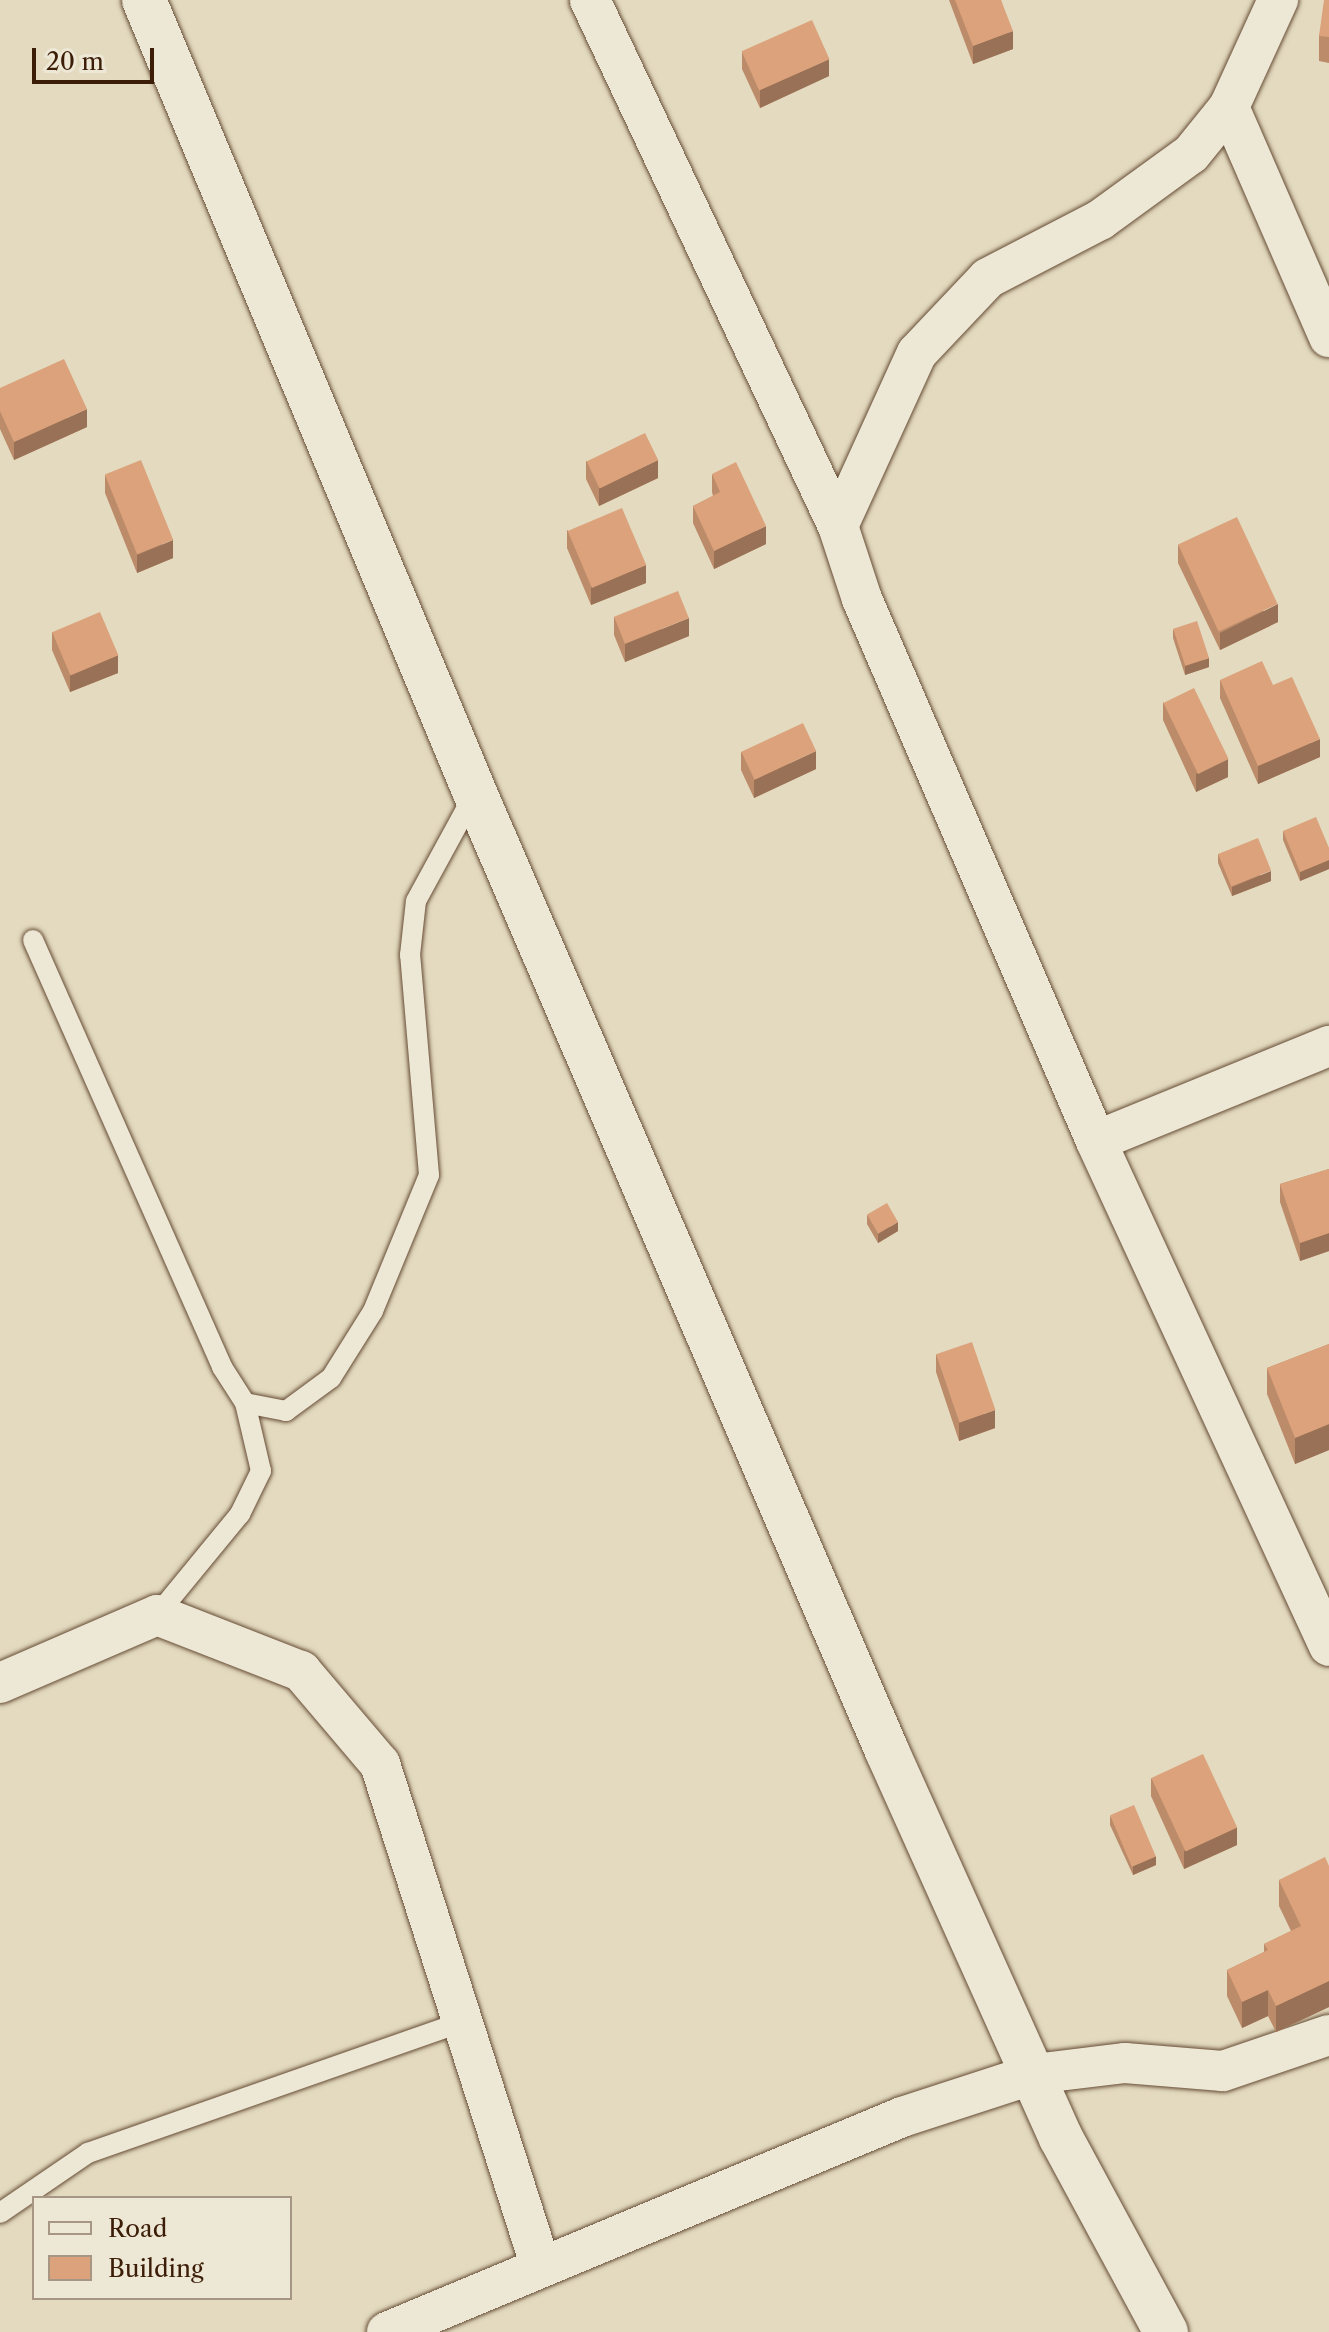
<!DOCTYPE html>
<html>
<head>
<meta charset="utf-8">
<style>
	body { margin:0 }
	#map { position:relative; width:1329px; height:2332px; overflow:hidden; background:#e3dabf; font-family:"Libre Caslon Text",serif }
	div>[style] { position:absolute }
	.roads { filter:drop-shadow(0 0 2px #664c35) drop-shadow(0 0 2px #664c35) }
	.service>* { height:20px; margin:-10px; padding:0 10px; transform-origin:10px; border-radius:10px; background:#ede7d5 }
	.minor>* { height:40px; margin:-20px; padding:0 20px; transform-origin:20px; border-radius:20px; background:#ede7d5 }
	.tertiary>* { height:44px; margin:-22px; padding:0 22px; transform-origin:22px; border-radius:22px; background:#ede7d5 }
	.wall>* { inset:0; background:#bc8b6a }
	.shaded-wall>* { inset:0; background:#997156 }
	.building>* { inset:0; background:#dba27b; transform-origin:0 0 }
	span { translate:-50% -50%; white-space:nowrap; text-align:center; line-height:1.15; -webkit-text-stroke:6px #ede7d5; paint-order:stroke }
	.legend { position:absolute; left:32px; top:2196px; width:260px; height:104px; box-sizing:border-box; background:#ede7d5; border:2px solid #a69683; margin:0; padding:10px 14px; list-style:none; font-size:24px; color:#3c1d07 }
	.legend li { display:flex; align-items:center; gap:16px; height:40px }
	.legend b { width:40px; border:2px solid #a69683 }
	.scale { position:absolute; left:32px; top:48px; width:122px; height:36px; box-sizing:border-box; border:4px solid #3c1d07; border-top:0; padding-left:10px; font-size:24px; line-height:28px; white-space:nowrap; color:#3c1d07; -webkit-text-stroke:6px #ede7d5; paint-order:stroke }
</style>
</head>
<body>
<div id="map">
	<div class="roads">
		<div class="service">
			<div style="left:33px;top:940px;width:467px;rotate:66.1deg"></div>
			<div style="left:222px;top:1367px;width:43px;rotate:57.4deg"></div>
			<div style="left:245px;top:1403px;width:42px;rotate:11deg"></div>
			<div style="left:286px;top:1411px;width:56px;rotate:-36.3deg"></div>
			<div style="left:331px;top:1378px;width:79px;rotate:-57.9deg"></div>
			<div style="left:373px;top:1311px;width:147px;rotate:-67.6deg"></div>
			<div style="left:429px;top:1175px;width:221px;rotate:-94.9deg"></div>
			<div style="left:410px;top:955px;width:54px;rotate:-83.7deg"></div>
			<div style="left:416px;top:901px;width:123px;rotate:-61.4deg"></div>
			<div style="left:157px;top:1615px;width:131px;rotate:-50.6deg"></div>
			<div style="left:240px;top:1514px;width:48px;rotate:-64deg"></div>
			<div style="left:261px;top:1471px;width:70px;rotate:-103.2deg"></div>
			<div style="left:0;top:2213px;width:107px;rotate:-34.3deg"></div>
			<div style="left:88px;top:2153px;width:396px;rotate:-19.3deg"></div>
		</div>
		<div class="minor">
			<div style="left:590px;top:0;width:582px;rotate:64.76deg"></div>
			<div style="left:838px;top:526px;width:77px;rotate:71.8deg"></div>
			<div style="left:862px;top:599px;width:590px;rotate:66.65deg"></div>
			<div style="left:1096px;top:1141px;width:556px;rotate:65.23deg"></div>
			<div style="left:1229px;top:107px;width:251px;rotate:66.5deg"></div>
			<div style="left:838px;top:526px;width:190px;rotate:-65.5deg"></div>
			<div style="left:917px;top:353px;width:103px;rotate:-46.6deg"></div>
			<div style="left:988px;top:278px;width:126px;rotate:-27.4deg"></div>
			<div style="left:1100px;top:220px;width:112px;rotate:-36deg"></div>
			<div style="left:1191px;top:154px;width:60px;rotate:-51deg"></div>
			<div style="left:1229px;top:107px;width:118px;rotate:-65.4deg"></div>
			<div style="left:1096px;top:1141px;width:252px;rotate:-22.2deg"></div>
			<div style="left:0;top:1683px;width:171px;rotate:-23.4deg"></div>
			<div style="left:157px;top:1615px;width:155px;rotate:21.3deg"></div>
			<div style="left:301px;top:1671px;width:122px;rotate:49.7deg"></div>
			<div style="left:380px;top:1764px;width:525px;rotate:72.26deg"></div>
			<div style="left:387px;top:2332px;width:558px;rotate:-22.66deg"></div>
			<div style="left:902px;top:2117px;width:139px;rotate:-18deg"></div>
			<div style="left:1034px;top:2074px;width:92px;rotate:-6.9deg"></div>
			<div style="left:1125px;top:2063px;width:98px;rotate:4.7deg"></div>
			<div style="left:1223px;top:2071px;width:112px;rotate:-18.8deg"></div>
		</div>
		<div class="tertiary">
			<div style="left:144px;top:0;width:859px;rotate:67.34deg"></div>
			<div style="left:475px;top:793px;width:1043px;rotate:66.73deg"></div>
			<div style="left:887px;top:1751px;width:424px;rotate:65.8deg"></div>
			<div style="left:1061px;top:2138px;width:221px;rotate:61.6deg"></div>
		</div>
	</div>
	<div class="wall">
		<div style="clip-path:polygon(949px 0,1001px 0,1013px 49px,973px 64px)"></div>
		<div style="clip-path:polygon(1329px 0,1329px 63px,1319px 61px,1319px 36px)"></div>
		<div style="clip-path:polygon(742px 51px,829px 76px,760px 108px,742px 69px)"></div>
		<div style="clip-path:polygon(0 388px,87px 427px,14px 460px,0 429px)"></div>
		<div style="clip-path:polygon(586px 461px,658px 478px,599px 506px,586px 479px)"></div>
		<div style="clip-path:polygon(712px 474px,766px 544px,714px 569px,693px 523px,693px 506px,713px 496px,712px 492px)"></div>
		<div style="clip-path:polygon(105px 475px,173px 558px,137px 573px,105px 493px)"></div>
		<div style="clip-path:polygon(567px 530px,646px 583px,591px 605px,567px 548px)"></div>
		<div style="clip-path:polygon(1178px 545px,1278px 622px,1220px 650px,1178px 563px)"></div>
		<div style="clip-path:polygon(614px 617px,689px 636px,625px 662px,614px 635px)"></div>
		<div style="clip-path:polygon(1173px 629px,1209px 667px,1185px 675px,1173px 638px)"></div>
		<div style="clip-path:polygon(52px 632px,118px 673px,70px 692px,52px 650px)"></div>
		<div style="clip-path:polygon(1220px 680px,1273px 685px,1320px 757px,1258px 784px,1220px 698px)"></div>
		<div style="clip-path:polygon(1163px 702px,1228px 777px,1196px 792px,1163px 720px)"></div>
		<div style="clip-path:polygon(741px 752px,816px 769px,754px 798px,741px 770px)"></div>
		<div style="clip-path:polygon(1283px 831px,1329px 848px,1329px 869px,1300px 881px,1283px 840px)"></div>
		<div style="clip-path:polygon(1218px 854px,1271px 881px,1232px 896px,1218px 863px)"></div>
		<div style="clip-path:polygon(1329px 1169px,1329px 1251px,1300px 1261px,1280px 1202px,1280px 1184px)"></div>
		<div style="clip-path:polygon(867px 1215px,898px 1231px,878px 1243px,867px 1224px)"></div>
		<div style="clip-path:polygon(1329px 1344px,1329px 1450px,1295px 1464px,1267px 1394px,1267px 1368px)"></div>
		<div style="clip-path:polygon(936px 1354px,995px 1428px,959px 1441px,936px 1372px)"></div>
		<div style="clip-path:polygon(1151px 1778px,1237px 1845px,1184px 1869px,1151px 1796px)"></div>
		<div style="clip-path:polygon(1110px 1816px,1156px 1865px,1133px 1875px,1110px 1825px)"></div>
		<div style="clip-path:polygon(1329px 1866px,1329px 2007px,1276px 2032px,1268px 2016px,1242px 2028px,1227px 1996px,1227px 1970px,1264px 1952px,1264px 1944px,1291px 1931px,1279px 1906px,1279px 1880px)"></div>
	</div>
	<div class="shaded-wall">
		<div style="clip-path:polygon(1013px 31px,1013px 49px,973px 64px,973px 46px)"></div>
		<div style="clip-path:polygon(829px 59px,829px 76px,760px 108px,760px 90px)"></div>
		<div style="clip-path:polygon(87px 409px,87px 427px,14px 460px,14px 442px)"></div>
		<div style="clip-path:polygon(658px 460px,658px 478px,599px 506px,599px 488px)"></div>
		<div style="clip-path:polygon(766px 526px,766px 544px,714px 569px,714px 551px)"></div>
		<div style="clip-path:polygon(173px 540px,173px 558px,137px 573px,137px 555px)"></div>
		<div style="clip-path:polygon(646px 565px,646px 583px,591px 605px,591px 587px)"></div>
		<div style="clip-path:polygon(1278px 604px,1278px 622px,1220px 650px,1220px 633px)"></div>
		<div style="clip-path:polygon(689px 618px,689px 636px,625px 662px,625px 644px)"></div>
		<div style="clip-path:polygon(118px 655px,118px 673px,70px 692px,70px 674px)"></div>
		<div style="clip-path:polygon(1209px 658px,1209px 667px,1185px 675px,1185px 666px)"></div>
		<div style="clip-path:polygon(1320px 739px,1320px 757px,1258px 784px,1258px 766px)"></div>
		<div style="clip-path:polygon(816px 751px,816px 769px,754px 798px,754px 780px)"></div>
		<div style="clip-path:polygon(1228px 759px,1228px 777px,1196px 792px,1196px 774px)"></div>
		<div style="clip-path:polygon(1329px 860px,1329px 869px,1300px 881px,1300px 872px)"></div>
		<div style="clip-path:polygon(1271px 871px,1271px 881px,1232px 896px,1232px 887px)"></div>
		<div style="clip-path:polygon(898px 1222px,898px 1231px,878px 1243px,878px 1234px)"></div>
		<div style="clip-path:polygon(1329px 1233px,1329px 1251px,1300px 1261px,1300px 1243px)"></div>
		<div style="clip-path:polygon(995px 1410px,995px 1428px,959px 1441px,959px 1423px)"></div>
		<div style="clip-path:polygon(1329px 1424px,1329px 1450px,1295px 1464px,1295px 1438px)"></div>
		<div style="clip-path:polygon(1237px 1827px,1237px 1845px,1184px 1869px,1184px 1851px)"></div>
		<div style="clip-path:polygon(1156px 1856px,1156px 1865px,1133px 1875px,1133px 1866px)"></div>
		<div style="clip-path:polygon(1329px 1981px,1329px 2007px,1276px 2032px,1276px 2006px)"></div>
		<div style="clip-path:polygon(1268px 1990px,1268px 2016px,1242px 2028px,1242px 2002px)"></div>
	</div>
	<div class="building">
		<div style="clip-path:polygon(955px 0,1001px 0,1013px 31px,973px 46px)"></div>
		<div style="clip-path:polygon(1324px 0,1329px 0,1329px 37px,1319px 36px)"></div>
		<div style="left:812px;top:20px;width:43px;height:77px;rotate:66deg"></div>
		<div style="clip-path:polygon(64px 359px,87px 409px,14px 442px,0 411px,0 388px)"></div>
		<div style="left:645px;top:433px;width:30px;height:65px;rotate:64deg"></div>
		<div style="left:141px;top:460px;width:86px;height:39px;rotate:68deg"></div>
		<div style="clip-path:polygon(736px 462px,766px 526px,714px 551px,693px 506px,720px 492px,712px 474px)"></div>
		<div style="left:622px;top:508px;width:62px;height:59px;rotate:67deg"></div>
		<div style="left:1237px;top:517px;width:96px;height:65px;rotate:65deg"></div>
		<div style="left:678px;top:591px;width:29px;height:69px;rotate:68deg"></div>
		<div style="left:100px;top:612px;width:47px;height:52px;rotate:67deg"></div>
		<div style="left:1197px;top:621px;width:39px;height:25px;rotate:72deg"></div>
		<div style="clip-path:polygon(1262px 661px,1273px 685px,1292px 677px,1320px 739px,1258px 766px,1220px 680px)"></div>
		<div style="left:1194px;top:688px;width:79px;height:34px;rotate:64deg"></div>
		<div style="left:803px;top:723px;width:31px;height:68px;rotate:65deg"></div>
		<div style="clip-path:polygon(1316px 817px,1329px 848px,1329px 860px,1300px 872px,1283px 831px)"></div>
		<div style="left:1258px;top:838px;width:35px;height:43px;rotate:68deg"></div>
		<div style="clip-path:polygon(1329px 1169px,1329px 1233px,1300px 1243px,1280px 1184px)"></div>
		<div style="left:887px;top:1203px;width:22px;height:23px;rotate:60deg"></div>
		<div style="left:972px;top:1342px;width:72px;height:38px;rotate:71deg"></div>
		<div style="clip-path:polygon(1329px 1344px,1329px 1424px,1295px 1438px,1267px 1368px)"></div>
		<div style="left:1203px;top:1754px;width:81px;height:57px;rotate:65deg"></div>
		<div style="left:1134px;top:1805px;width:56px;height:26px;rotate:67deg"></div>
		<div style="clip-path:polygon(1325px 1857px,1329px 1866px,1329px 1981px,1276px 2006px,1268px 1990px,1242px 2002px,1227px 1970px,1268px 1950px,1264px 1944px,1301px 1926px,1279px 1880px)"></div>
	</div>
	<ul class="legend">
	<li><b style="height:10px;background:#ede7d5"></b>Road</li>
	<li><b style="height:22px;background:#dba27b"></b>Building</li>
	</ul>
	<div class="scale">20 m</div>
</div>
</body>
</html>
